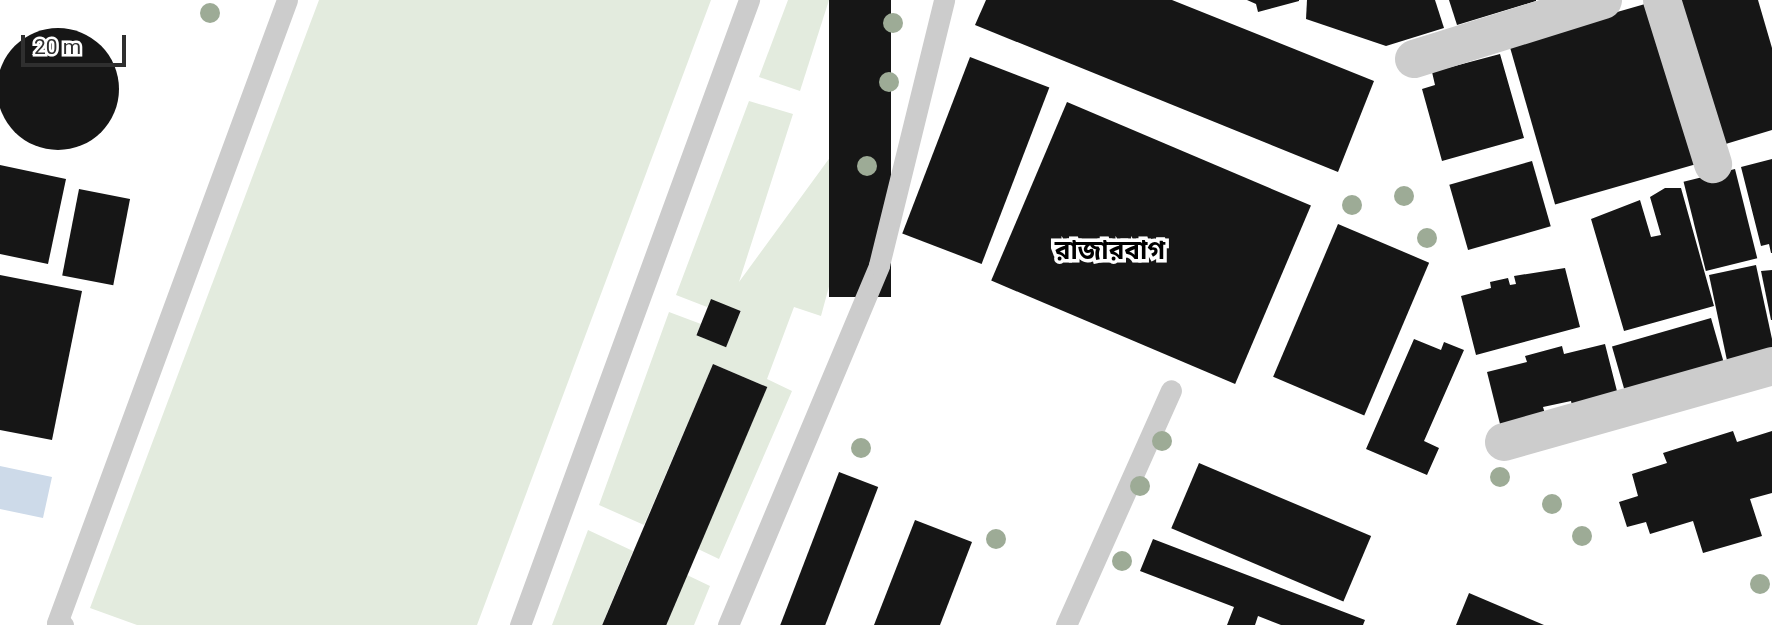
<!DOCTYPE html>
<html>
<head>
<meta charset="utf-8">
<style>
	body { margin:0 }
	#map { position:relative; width:1772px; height:625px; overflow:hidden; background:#fff; font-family:Roboto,"Noto Sans Bengali",sans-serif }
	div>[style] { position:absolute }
	.green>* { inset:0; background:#e3ebde }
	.water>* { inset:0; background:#cddae9 }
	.building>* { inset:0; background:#161616; transform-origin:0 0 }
	.round { border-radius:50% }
	.lane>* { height:21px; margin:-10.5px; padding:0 10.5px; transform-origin:10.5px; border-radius:10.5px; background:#ccc }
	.street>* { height:38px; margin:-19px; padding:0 19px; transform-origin:19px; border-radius:19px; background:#ccc }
	.trees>* { width:20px; height:20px; margin:-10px; border-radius:50%; background:#9dab96 }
	span { translate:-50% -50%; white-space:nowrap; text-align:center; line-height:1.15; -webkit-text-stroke:7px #fff; paint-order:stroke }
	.district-label { font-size:26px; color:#000; font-weight:700 }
	.scale { position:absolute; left:21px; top:35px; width:105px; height:32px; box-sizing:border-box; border:4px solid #2f2f2f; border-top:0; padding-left:9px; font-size:21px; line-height:24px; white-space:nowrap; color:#2f2f2f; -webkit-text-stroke:5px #fff; paint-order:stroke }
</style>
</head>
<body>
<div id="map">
	<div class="green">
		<div style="clip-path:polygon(319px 0,711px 0,477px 625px,137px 625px,90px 608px)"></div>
		<div style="clip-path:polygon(788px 0,829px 0,800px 91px,759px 77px)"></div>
		<div style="clip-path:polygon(749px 101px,793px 114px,739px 282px,850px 130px,870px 136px,821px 316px,794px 307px,767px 379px,792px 391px,719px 559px,698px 549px,767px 387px,713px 364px,644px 525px,599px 505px,669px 312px,701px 324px,696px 335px,726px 347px,741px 311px,711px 300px,707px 307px,676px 295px)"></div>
		<div style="clip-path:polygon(588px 530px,633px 551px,602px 625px,552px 625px)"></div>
		<div style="clip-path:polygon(687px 575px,710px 586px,694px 625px,666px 625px)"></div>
	</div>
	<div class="water">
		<div style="clip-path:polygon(0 466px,52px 477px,43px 518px,0 509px)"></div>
	</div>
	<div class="building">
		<div style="left:829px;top:0;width:62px;height:297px"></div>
		<div style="clip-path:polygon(986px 0,1172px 0,1374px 81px,1338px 172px,975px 25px)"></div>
		<div style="clip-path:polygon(1247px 0,1299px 0,1299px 1px,1258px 12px,1256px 4px)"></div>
		<div style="clip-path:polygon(1307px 0,1435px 0,1444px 28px,1386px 46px,1306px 19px)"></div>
		<div style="clip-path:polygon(1449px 0,1536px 0,1536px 1px,1457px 25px)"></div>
		<div style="clip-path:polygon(1676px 0,1758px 0,1772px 48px,1772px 130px,1719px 146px)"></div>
		<div style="left:1652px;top:2px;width:168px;height:149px;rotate:74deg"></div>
		<div class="round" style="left:-3px;top:28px;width:122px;height:122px"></div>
		<div style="clip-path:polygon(1500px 54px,1524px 138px,1442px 161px,1422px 89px,1435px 85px,1432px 72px)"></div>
		<div style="left:970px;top:57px;width:85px;height:189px;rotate:21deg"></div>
		<div style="left:1067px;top:102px;width:265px;height:194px;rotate:23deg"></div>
		<div style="clip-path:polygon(1772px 159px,1772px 253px,1771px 253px,1769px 244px,1761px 246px,1741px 167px)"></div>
		<div style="left:1532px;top:161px;width:68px;height:86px;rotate:74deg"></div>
		<div style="clip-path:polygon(0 165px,66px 179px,48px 264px,0 254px)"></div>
		<div style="left:1735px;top:169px;width:92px;height:53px;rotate:76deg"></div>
		<div style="clip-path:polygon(1665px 188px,1681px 188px,1714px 306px,1624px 331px,1591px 219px,1640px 200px,1651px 237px,1661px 235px,1650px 197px)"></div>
		<div style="left:79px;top:189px;width:52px;height:88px;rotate:11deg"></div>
		<div style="left:1338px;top:224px;width:99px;height:166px;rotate:23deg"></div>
		<div style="clip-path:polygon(1756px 265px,1772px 339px,1772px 361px,1729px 370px,1709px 275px)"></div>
		<div style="clip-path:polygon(1565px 268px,1580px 327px,1476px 355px,1461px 296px,1491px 288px,1490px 282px,1508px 278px,1510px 285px,1516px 284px,1514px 276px)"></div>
		<div style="clip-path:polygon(1772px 270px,1772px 320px,1771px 320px,1761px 271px)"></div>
		<div style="clip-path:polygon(0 275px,82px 291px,52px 440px,0 430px)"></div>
		<div style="left:711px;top:299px;width:32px;height:39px;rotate:22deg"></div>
		<div style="left:1711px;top:318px;width:56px;height:103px;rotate:74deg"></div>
		<div style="clip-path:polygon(1414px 339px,1441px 350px,1444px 342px,1464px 350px,1424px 441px,1439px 448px,1427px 475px,1366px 449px)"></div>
		<div style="clip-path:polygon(1605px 344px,1619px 399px,1573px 410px,1571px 401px,1543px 407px,1546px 417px,1501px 428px,1487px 372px,1527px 362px,1525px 356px,1562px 346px,1564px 354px)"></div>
		<div style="left:713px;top:364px;width:59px;height:284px;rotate:23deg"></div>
		<div style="clip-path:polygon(1733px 431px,1737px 442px,1772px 431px,1772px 493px,1750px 499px,1762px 536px,1703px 553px,1693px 521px,1650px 534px,1646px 522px,1627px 527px,1619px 502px,1638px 496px,1632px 474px,1667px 463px,1663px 453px)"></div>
		<div style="left:1199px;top:463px;width:187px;height:71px;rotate:23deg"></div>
		<div style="left:839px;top:472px;width:42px;height:164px;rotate:21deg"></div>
		<div style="clip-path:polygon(915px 520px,972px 542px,940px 625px,874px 625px)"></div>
		<div style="clip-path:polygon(1153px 539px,1365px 620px,1363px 625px,1281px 625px,1258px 616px,1255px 625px,1227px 625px,1234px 607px,1140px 571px)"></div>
		<div style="clip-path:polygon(1469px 593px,1544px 625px,1456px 625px)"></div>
	</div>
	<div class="lane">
		<div style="left:63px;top:625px;width:6px;rotate:-162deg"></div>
		<div style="left:57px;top:623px;width:664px;rotate:-69.74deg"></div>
		<div style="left:520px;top:625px;width:666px;rotate:-69.88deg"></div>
		<div style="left:728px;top:625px;width:390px;rotate:-67.2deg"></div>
		<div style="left:879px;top:265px;width:273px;rotate:-76.2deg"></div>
		<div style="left:1066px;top:625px;width:257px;rotate:-65.9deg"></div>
	</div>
	<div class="street">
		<div style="left:1662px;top:0;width:172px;rotate:72.7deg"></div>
		<div style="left:1414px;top:59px;width:198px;rotate:-17.3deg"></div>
		<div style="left:1504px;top:442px;width:279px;rotate:-15.8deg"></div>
	</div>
	<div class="trees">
		<div style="left:210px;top:13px"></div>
		<div style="left:893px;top:23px"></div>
		<div style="left:889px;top:82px"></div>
		<div style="left:867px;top:166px"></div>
		<div style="left:1404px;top:196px"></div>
		<div style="left:1352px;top:205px"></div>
		<div style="left:1427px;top:238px"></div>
		<div style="left:1162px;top:441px"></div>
		<div style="left:861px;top:448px"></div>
		<div style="left:1500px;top:477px"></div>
		<div style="left:1140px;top:486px"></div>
		<div style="left:1552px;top:504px"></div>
		<div style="left:1582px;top:536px"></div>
		<div style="left:996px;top:539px"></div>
		<div style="left:1122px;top:561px"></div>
		<div style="left:1760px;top:584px"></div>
	</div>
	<div class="district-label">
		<span style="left:1110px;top:251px">রাজারবাগ</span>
	</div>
	<div class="scale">20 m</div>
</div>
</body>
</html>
